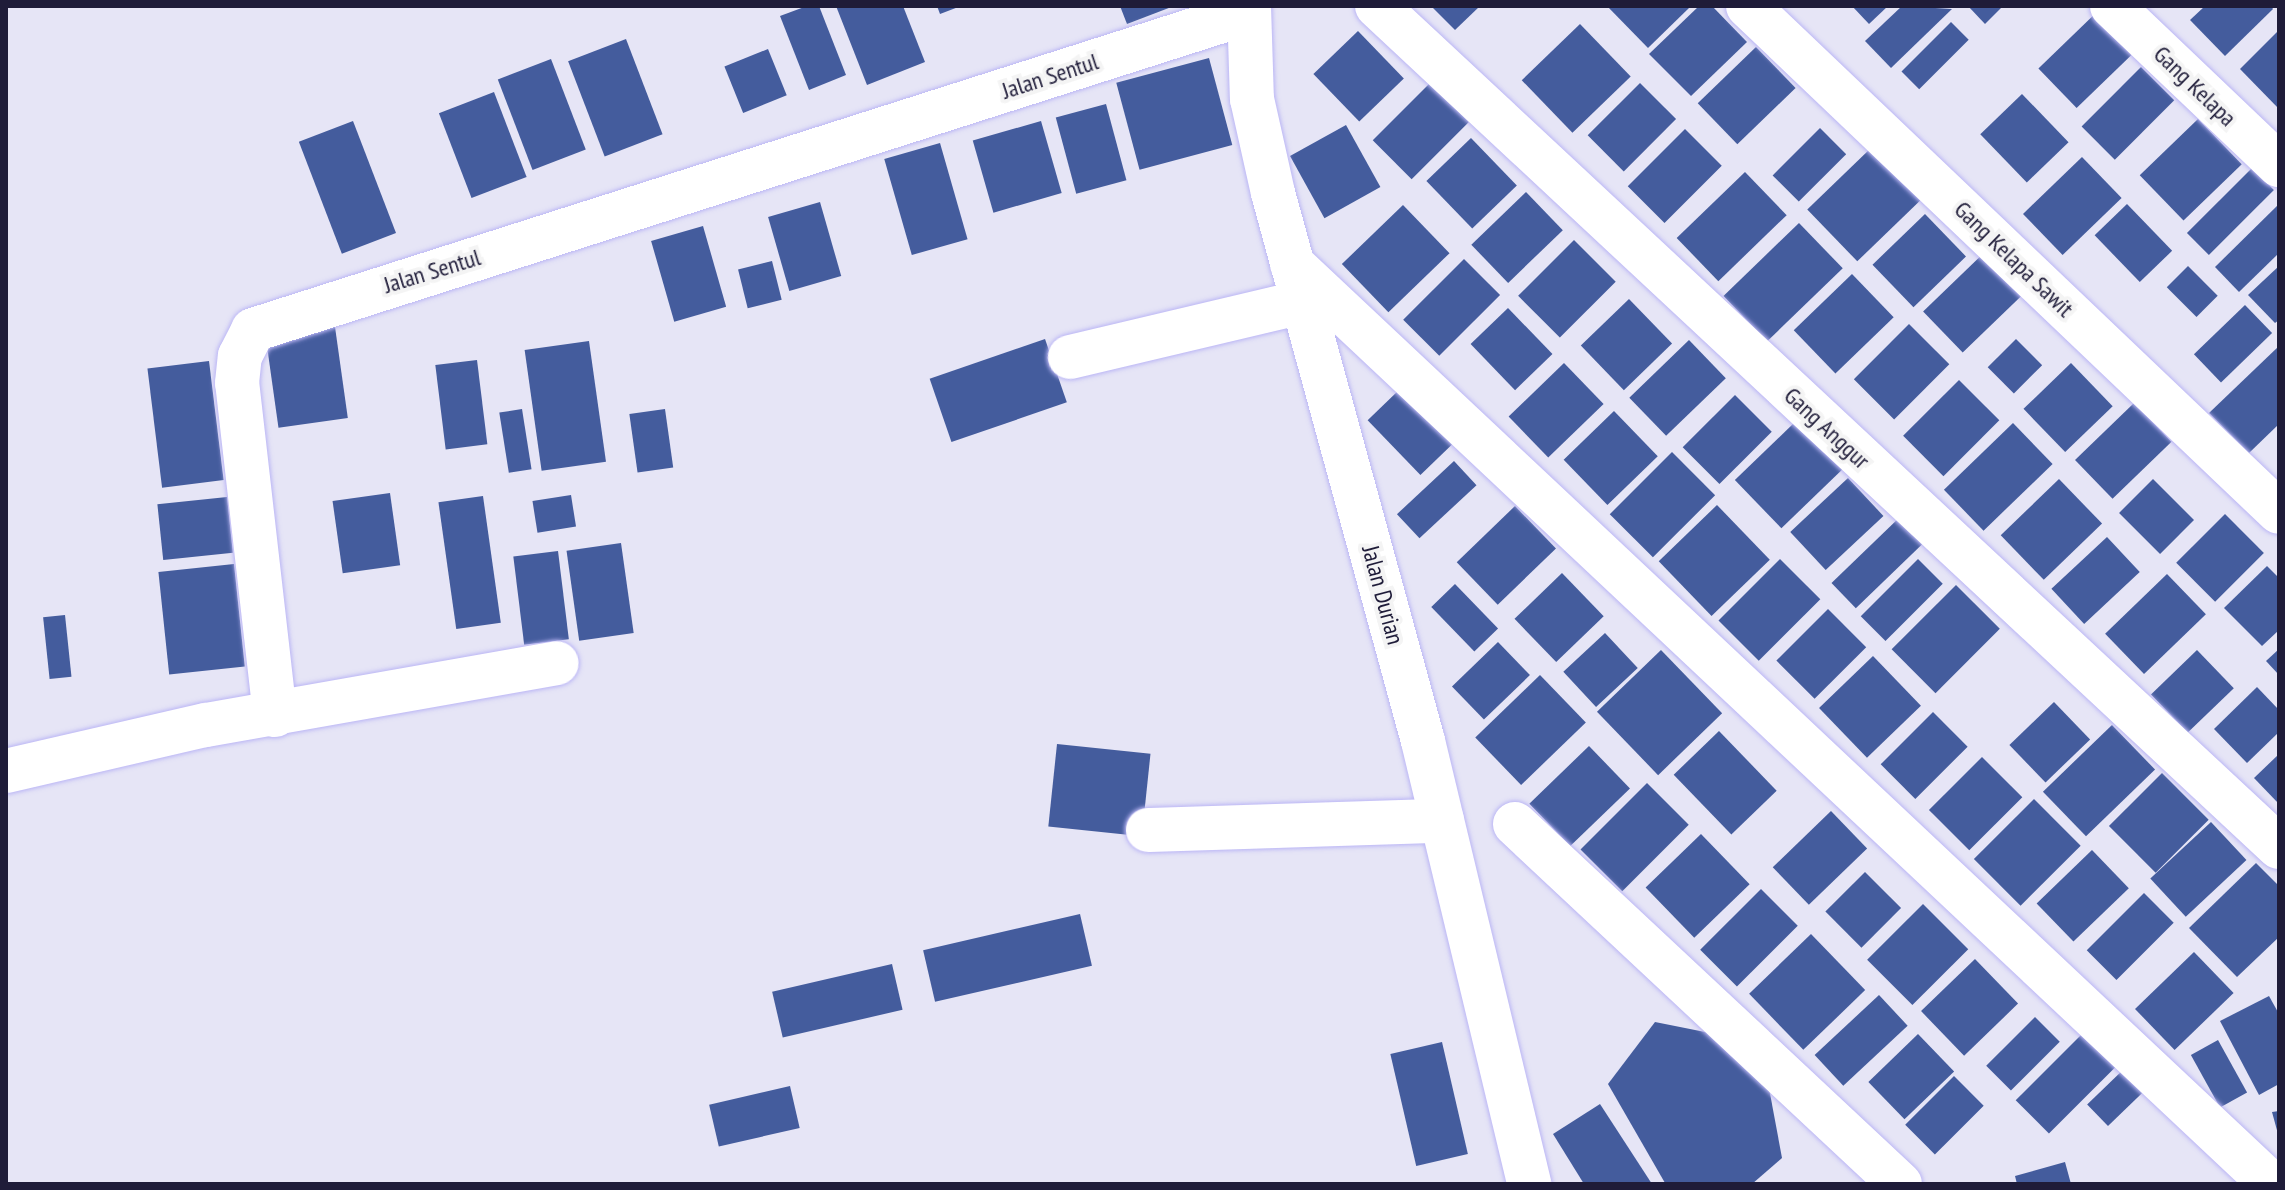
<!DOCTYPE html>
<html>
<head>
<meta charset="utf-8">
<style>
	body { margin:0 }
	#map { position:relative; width:2285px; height:1190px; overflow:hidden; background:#e6e5f6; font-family:"PT Sans Narrow",sans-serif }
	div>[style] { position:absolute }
	.building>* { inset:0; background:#445c9d; transform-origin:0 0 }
	.roads { filter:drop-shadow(0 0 2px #bbb6f5) drop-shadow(0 0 2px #bbb6f5) }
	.minor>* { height:44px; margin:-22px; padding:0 22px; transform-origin:22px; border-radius:22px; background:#fff }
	span { translate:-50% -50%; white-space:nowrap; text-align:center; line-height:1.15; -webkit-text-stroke:8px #f4f4f4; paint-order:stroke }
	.street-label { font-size:24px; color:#1f1c39 }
	.frame { position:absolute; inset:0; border:8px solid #1f1c39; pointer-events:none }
</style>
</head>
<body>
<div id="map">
	<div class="building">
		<div style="clip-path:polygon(807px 6px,819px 6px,846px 75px,809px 90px,780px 16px)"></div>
		<div style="clip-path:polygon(836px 6px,903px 6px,925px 62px,867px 85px)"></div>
		<div style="clip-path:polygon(937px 6px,961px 6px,940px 14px)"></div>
		<div style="clip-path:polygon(1120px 6px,1174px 6px,1127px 24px)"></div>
		<div style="clip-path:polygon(1431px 6px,1480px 6px,1455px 30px)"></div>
		<div style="clip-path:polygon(1607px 6px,1687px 6px,1689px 8px,1648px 48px)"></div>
		<div style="clip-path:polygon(1699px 6px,1712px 6px,1747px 42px,1691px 96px,1649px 54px)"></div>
		<div style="clip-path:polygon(1852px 6px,1888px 6px,1869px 24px)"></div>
		<div style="clip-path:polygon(1902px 6px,1952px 9px,1891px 68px,1865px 41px)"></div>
		<div style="clip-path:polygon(1968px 6px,2003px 6px,1985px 24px)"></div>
		<div style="clip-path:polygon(2205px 6px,2271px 6px,2273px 9px,2225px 56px,2190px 20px)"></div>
		<div style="left:2101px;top:8px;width:55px;height:87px;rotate:46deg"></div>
		<div style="left:1951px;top:22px;width:25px;height:70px;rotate:45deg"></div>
		<div style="left:1580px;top:24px;width:73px;height:81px;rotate:46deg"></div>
		<div style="clip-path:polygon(2279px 30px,2279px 109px,2240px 69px)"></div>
		<div style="left:1358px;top:31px;width:66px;height:62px;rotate:46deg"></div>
		<div style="left:626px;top:39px;width:102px;height:62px;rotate:69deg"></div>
		<div style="left:1756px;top:47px;width:57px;height:81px;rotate:46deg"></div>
		<div style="left:768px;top:49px;width:50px;height:47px;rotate:68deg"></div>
		<div style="left:1209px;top:58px;width:90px;height:96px;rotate:75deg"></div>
		<div style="left:551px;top:59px;width:97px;height:57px;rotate:69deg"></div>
		<div style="left:2141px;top:67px;width:47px;height:84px;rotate:45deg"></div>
		<div style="left:1430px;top:83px;width:55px;height:81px;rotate:45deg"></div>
		<div style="left:1640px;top:83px;width:51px;height:74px;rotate:45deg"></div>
		<div style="left:494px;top:92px;width:91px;height:59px;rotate:69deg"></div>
		<div style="left:2022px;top:94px;width:67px;height:58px;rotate:46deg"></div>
		<div style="left:1106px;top:104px;width:79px;height:52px;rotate:75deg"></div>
		<div style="left:2198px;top:119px;width:63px;height:81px;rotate:46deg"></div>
		<div style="left:353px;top:121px;width:120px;height:58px;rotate:69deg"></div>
		<div style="left:1041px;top:121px;width:75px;height:71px;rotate:74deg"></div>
		<div style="left:1346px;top:125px;width:71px;height:64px;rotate:61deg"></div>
		<div style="left:1820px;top:128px;width:37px;height:67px;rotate:45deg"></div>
		<div style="left:1685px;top:129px;width:52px;height:81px;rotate:45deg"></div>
		<div style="left:1471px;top:138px;width:66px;height:62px;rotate:46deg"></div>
		<div style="left:940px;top:143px;width:100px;height:58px;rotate:74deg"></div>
		<div style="left:1872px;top:147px;width:72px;height:90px;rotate:46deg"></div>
		<div style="left:2082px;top:157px;width:57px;height:82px;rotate:46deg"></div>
		<div style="left:2252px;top:168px;width:31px;height:92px;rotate:45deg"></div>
		<div style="left:1745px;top:172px;width:60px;height:95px;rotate:46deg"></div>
		<div style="left:1526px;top:192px;width:53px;height:76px;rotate:46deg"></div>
		<div style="left:820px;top:202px;width:77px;height:54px;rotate:74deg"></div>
		<div style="left:2127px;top:204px;width:65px;height:45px;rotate:46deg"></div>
		<div style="clip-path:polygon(2279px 204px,2279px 253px,2239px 292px,2215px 267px)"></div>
		<div style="left:1403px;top:205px;width:67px;height:85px;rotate:46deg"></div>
		<div style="left:1925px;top:214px;width:59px;height:73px;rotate:46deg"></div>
		<div style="left:1799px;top:223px;width:63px;height:105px;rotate:46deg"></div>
		<div style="left:703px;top:226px;width:84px;height:54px;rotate:74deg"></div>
		<div style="left:1574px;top:240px;width:59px;height:79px;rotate:45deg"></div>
		<div style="left:1990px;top:247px;width:57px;height:93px;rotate:46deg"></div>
		<div style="left:1464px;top:259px;width:51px;height:86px;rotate:45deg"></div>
		<div style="left:772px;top:261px;width:40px;height:35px;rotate:76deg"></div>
		<div style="left:2188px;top:266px;width:42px;height:30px;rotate:45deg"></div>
		<div style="clip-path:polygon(2279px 266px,2279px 320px,2275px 323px,2248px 295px)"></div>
		<div style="left:1852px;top:274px;width:60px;height:81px;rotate:46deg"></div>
		<div style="left:1629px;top:299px;width:62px;height:67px;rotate:46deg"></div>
		<div style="left:2245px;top:305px;width:39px;height:71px;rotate:46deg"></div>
		<div style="left:1508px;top:308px;width:64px;height:52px;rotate:46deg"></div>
		<div style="left:1909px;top:324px;width:57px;height:78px;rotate:45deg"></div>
		<div style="left:335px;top:327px;width:92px;height:70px;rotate:82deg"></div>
		<div style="left:1045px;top:339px;width:67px;height:122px;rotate:71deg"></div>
		<div style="left:2016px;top:339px;width:37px;height:40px;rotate:45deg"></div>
		<div style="left:1689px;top:340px;width:53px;height:83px;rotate:46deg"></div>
		<div style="left:589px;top:341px;width:122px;height:65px;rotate:82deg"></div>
		<div style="clip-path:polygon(2279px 346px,2279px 424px,2249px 453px,2209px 413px)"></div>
		<div style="left:477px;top:360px;width:85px;height:42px;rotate:83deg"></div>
		<div style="left:209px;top:361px;width:120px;height:62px;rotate:83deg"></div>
		<div style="left:1564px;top:363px;width:57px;height:77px;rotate:46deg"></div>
		<div style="left:2071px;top:363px;width:60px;height:66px;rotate:46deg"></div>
		<div style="left:1959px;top:380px;width:57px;height:79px;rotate:45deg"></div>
		<div style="left:1400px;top:389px;width:76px;height:45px;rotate:46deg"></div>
		<div style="left:1735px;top:395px;width:52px;height:74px;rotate:45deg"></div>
		<div style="left:2134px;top:403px;width:54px;height:82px;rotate:46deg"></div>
		<div style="left:522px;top:409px;width:61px;height:23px;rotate:81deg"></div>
		<div style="left:665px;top:409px;width:59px;height:36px;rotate:82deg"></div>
		<div style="left:1614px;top:411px;width:63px;height:70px;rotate:46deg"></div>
		<div style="left:1796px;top:421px;width:67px;height:85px;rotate:46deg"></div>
		<div style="left:2013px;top:423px;width:57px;height:96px;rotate:46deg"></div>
		<div style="left:1672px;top:452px;width:61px;height:88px;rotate:45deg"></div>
		<div style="left:1454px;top:461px;width:33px;height:78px;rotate:47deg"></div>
		<div style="left:1848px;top:478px;width:52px;height:79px;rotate:47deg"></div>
		<div style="left:2059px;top:479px;width:62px;height:81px;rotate:46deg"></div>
		<div style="left:2153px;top:479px;width:58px;height:48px;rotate:45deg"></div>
		<div style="left:390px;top:493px;width:73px;height:58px;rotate:82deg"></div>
		<div style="left:571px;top:495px;width:32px;height:39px;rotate:81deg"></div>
		<div style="left:483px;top:496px;width:128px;height:45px;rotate:82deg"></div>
		<div style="left:227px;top:497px;width:56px;height:70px;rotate:84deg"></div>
		<div style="left:1717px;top:505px;width:76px;height:81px;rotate:46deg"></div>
		<div style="left:1515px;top:506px;width:59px;height:81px;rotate:46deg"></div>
		<div style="left:2225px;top:514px;width:55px;height:69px;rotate:45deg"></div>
		<div style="left:1902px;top:515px;width:35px;height:98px;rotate:46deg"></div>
		<div style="left:2107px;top:537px;width:48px;height:76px;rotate:47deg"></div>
		<div style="left:621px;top:543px;width:91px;height:55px;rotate:82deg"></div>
		<div style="left:558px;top:551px;width:89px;height:45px;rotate:83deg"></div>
		<div style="left:1780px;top:559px;width:57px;height:87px;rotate:45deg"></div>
		<div style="left:1918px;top:559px;width:35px;height:81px;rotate:45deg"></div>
		<div style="left:234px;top:564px;width:103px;height:76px;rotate:84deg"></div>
		<div style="clip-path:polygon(2267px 566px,2279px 578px,2279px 630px,2262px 646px,2224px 608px)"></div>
		<div style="left:1562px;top:573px;width:60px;height:66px;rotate:46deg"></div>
		<div style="left:2167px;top:574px;width:56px;height:86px;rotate:46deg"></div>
		<div style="left:1455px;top:584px;width:62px;height:33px;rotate:46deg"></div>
		<div style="left:1956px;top:585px;width:62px;height:91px;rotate:45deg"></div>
		<div style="left:1828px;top:609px;width:54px;height:73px;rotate:45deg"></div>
		<div style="left:65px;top:615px;width:62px;height:22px;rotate:84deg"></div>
		<div style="left:1605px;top:633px;width:48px;height:57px;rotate:47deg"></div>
		<div style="left:1498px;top:642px;width:46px;height:64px;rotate:46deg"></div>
		<div style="clip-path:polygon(2279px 649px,2279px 675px,2266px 661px)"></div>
		<div style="left:1661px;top:650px;width:88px;height:89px;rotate:46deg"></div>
		<div style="left:2197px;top:650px;width:53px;height:64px;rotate:46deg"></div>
		<div style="left:1873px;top:656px;width:69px;height:75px;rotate:46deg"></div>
		<div style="left:1540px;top:675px;width:66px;height:90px;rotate:46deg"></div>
		<div style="clip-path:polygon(2257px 687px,2279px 710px,2279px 732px,2247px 763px,2214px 729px)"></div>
		<div style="left:2054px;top:702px;width:52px;height:62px;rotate:46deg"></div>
		<div style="left:1933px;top:712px;width:49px;height:74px;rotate:45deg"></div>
		<div style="left:2112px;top:725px;width:62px;height:96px;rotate:46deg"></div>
		<div style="left:1719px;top:731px;width:83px;height:63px;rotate:46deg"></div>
		<div style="left:1057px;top:744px;width:94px;height:83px;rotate:6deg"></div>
		<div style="left:1589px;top:746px;width:59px;height:83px;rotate:46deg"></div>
		<div style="clip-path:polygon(2279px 754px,2279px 804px,2254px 778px)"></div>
		<div style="left:1982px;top:757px;width:57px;height:75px;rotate:45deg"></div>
		<div style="left:2162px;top:773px;width:66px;height:75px;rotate:45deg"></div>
		<div style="left:1647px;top:783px;width:59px;height:94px;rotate:45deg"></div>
		<div style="left:2034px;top:799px;width:66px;height:85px;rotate:45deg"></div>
		<div style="left:1831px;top:811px;width:52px;height:81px;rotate:46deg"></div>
		<div style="left:2211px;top:822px;width:52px;height:83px;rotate:47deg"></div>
		<div style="left:1701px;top:834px;width:70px;height:77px;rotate:46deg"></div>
		<div style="left:2092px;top:850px;width:53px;height:77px;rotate:46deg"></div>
		<div style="clip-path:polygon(2256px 863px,2279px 886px,2279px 937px,2237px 977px,2189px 928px)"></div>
		<div style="left:1865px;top:872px;width:51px;height:56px;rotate:45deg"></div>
		<div style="left:1761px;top:889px;width:52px;height:86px;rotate:45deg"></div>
		<div style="left:2144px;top:893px;width:42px;height:81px;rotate:45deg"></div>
		<div style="left:1923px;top:904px;width:64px;height:79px;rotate:45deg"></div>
		<div style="left:1080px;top:914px;width:53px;height:161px;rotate:77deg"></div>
		<div style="left:1811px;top:934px;width:78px;height:86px;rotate:46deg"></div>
		<div style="left:2194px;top:952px;width:57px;height:82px;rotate:46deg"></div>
		<div style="left:1975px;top:959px;width:62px;height:75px;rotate:46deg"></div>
		<div style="left:892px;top:964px;width:47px;height:123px;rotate:77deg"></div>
		<div style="left:1879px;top:995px;width:42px;height:88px;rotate:47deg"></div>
		<div style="clip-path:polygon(2269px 996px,2279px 1014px,2279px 1084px,2259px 1095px,2220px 1021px)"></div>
		<div style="left:2035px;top:1017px;width:35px;height:69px;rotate:45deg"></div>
		<div style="clip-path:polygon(1655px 1022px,1715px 1034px,1769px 1088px,1782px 1158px,1752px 1184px,1665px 1183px,1608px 1084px)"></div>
		<div style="left:2085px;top:1031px;width:47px;height:98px;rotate:45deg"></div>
		<div style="left:1918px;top:1034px;width:52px;height:69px;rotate:46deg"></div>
		<div style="left:2218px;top:1040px;width:60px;height:31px;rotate:61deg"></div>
		<div style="left:1442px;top:1042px;width:115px;height:53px;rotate:77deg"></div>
		<div style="left:2126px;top:1067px;width:30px;height:54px;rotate:46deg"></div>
		<div style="left:1954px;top:1076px;width:42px;height:69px;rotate:45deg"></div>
		<div style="left:790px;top:1086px;width:43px;height:83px;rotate:77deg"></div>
		<div style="clip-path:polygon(1600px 1104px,1652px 1184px,1584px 1184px,1553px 1134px)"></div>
		<div style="clip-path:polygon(2279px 1111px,2279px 1134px,2278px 1134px,2272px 1112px)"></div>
		<div style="clip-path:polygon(2065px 1162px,2071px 1184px,2017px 1184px,2015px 1176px)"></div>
	</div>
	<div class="roads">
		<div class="minor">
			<div style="left:1249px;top:6px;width:93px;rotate:88.2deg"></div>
			<div style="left:1252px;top:99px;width:96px;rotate:77.4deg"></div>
			<div style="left:1273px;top:193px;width:568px;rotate:74.69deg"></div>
			<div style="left:1423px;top:741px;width:456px;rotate:76.5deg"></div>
			<div style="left:1377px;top:6px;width:1233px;rotate:43deg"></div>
			<div style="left:1748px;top:6px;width:733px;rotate:43.62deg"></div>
			<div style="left:2112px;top:6px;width:231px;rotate:43.6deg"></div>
			<div style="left:1292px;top:264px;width:1343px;rotate:43.22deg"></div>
			<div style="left:1070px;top:357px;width:239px;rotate:-13.3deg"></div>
			<div style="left:275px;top:715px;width:334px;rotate:-96.5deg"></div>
			<div style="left:237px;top:383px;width:27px;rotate:-84deg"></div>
			<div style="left:240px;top:356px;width:29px;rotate:-63deg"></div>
			<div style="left:253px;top:330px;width:1043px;rotate:-17.69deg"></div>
			<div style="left:6px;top:771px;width:205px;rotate:-13deg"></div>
			<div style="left:206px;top:725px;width:356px;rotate:-10deg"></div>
			<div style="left:1515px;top:824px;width:527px;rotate:43.08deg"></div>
			<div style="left:1148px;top:830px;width:294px;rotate:-1.8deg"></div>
		</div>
	</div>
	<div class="street-label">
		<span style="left:1050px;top:76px;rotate:-18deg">Jalan Sentul</span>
		<span style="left:2195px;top:86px;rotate:44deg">Gang Kelapa</span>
		<span style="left:2014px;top:259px;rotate:44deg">Gang Kelapa Sawit</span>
		<span style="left:432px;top:271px;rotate:-17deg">Jalan Sentul</span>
		<span style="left:1827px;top:428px;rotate:43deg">Gang Anggur</span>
		<span style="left:1383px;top:595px;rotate:75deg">Jalan Durian</span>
	</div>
	<div class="frame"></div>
</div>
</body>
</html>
